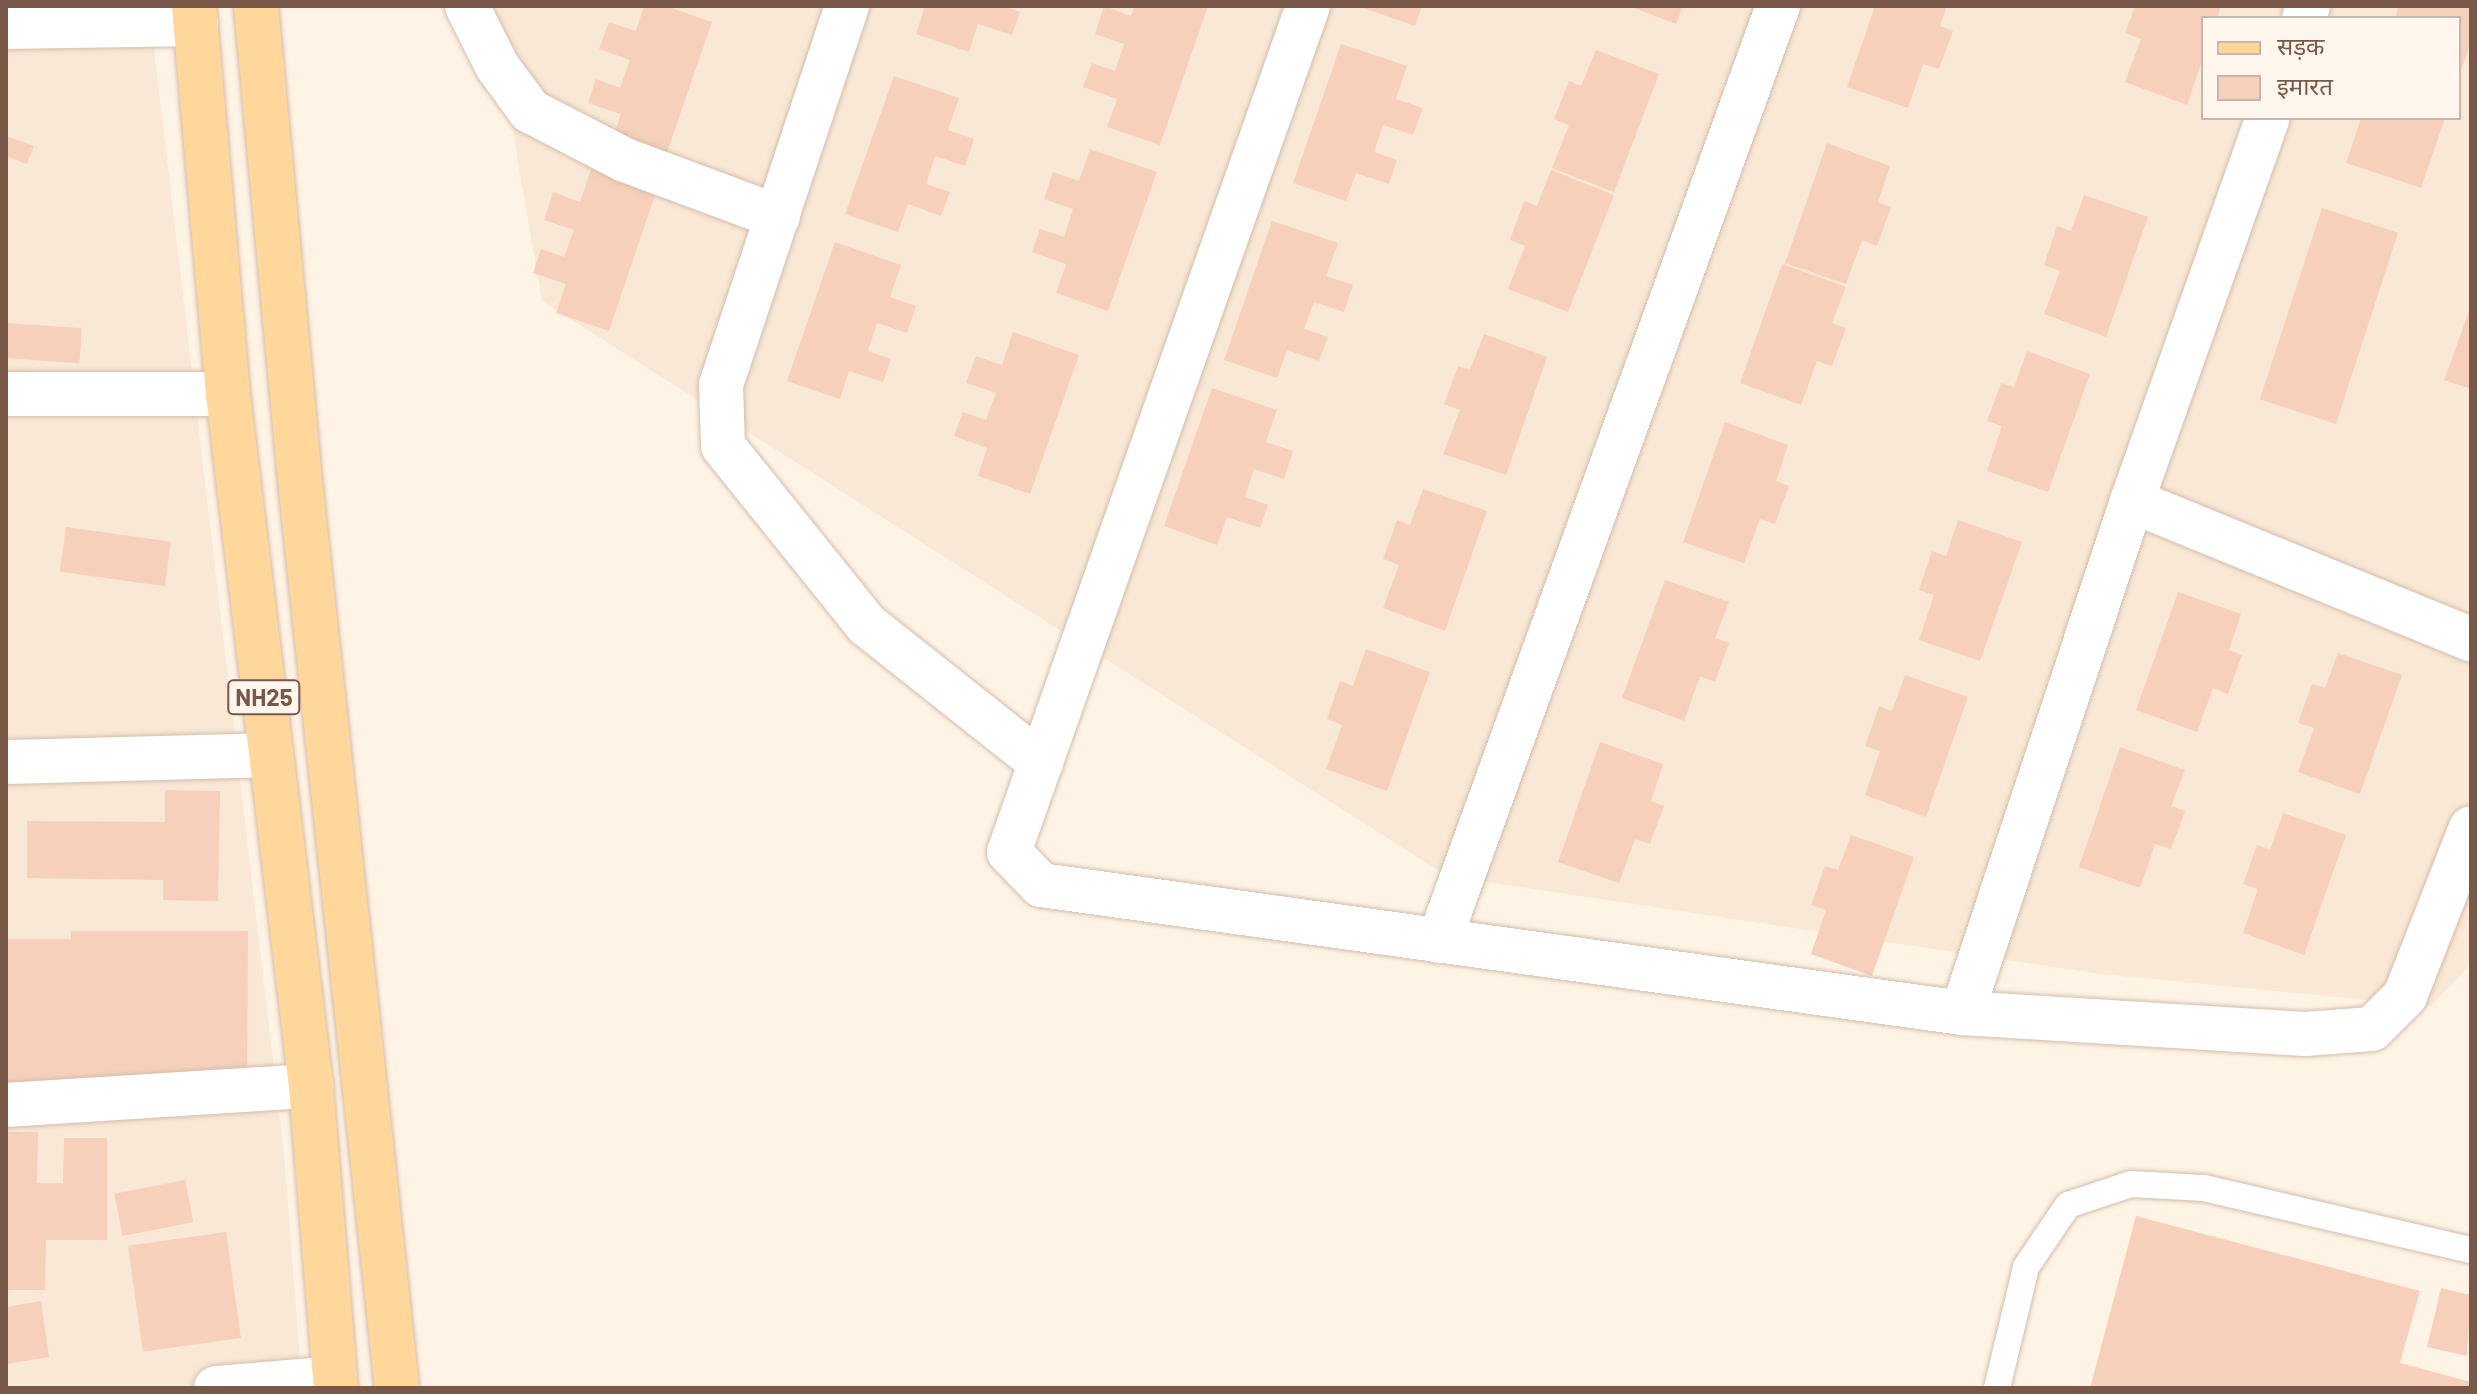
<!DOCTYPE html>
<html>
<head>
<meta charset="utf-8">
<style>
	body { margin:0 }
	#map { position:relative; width:2477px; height:1394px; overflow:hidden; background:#fef4e5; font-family:Barlow,"Noto Sans Devanagari",sans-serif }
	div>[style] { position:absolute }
	.residential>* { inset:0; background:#f9e8d5 }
	.building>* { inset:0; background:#f6d0ba; transform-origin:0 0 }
	.roads { filter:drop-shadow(0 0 2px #d4bdac) drop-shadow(0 0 2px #d4bdac) }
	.lane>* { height:26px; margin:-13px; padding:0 13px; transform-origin:13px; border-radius:13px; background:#fff }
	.street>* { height:44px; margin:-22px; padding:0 22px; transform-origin:22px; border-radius:22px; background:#fff }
	.secondary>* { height:44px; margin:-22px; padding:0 22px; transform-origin:22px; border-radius:22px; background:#fff }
	.primary>* { height:44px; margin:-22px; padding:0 22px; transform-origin:22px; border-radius:22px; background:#ffd79b }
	span { translate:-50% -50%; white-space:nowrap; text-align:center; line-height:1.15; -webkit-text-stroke:7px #fff7ed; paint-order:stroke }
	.shield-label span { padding:2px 6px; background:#fff7ed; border:2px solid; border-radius:6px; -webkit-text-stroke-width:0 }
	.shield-label { font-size:24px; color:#7a5847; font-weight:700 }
	.frame { position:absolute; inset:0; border:8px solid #7a5847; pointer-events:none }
	.legend { position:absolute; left:2201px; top:16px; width:260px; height:104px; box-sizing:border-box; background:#fff7ed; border:2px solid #cab7ab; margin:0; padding:10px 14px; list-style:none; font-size:24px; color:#7a5847 }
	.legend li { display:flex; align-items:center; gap:16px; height:40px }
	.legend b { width:40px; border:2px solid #cab7ab }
</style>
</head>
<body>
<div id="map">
	<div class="residential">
		<div style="clip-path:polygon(6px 6px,149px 6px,284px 1154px,302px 1388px,6px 1388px)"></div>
		<div style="clip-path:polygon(evenodd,491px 6px,2471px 6px,2471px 964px,2431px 1006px,2100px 974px,1447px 876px,542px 301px,491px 6px,2203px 18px,2459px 18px,2459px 118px,2203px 118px,2203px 18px)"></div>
	</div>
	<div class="building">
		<div style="clip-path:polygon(644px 6px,666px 6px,712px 22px,664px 161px,611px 143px,621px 114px,588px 103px,596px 79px,620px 88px,630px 60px,599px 49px,609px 22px,636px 31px)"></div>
		<div style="clip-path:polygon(925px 6px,1003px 6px,1020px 12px,1012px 35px,978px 24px,969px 52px,916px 34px)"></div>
		<div style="clip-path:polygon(1104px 6px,1131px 16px,1135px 6px,1208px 6px,1160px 145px,1107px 127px,1117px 99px,1083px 87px,1092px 63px,1115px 71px,1124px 44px,1095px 34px)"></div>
		<div style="clip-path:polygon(1358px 6px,1422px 6px,1415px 26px)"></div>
		<div style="clip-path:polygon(1629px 6px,1683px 6px,1676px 24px)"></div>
		<div style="clip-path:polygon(1875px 6px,1947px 6px,1940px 26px,1953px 31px,1939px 69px,1923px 64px,1908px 108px,1847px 87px)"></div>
		<div style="clip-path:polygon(2135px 6px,2221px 6px,2217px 18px,2203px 18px,2203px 58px,2187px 105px,2125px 82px,2141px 39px,2125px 33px)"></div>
		<div style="clip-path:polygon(2399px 6px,2471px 6px,2471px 41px,2460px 74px,2459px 18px,2395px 18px)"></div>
		<div style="clip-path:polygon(1341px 44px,1407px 66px,1396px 99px,1423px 108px,1413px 135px,1383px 125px,1374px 152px,1397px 160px,1389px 184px,1356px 173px,1346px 201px,1293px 183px)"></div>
		<div style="clip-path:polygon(1596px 50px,1659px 74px,1614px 192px,1552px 168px,1569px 125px,1554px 119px,1569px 81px,1581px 86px)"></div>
		<div style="clip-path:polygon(894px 76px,959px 98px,948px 130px,974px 139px,965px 166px,935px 156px,926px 184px,950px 192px,941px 216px,908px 204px,898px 232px,845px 214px)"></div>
		<div style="clip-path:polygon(2361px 118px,2445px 118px,2421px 188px,2346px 163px)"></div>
		<div style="clip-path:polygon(6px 136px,34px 146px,27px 164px,6px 156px)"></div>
		<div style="clip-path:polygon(1827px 143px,1890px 166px,1878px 202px,1891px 207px,1877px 246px,1862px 240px,1846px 284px,1785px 263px)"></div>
		<div style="clip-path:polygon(1090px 149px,1157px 172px,1108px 311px,1056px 293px,1066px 264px,1032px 252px,1040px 229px,1064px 237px,1073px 209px,1044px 199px,1053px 172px,1079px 181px)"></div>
		<div style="clip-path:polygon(591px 169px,656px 192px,609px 331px,556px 313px,566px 284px,533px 273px,541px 249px,564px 257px,574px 230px,544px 220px,553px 192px,580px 202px)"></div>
		<div style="clip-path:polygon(1551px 170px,1614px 195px,1568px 312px,1508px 289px,1525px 246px,1510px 240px,1524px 201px,1537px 206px)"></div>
		<div style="clip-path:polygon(2084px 195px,2148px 217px,2106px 337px,2044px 314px,2060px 271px,2044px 265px,2057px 226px,2071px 231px)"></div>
		<div style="left:2322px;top:208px;width:80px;height:201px;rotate:18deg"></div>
		<div style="clip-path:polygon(1272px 221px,1338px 243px,1326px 276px,1353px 285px,1344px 312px,1314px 302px,1304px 329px,1328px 337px,1319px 361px,1287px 350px,1277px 378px,1224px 360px)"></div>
		<div style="clip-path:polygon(835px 242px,901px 265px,890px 297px,916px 306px,907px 333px,877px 323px,868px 351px,891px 359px,883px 382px,849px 371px,840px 399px,787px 381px)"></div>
		<div style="clip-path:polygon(1782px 264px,1846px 287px,1832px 323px,1846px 328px,1832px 366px,1817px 361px,1801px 405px,1740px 383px)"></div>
		<div style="clip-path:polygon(2471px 306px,2471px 389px,2444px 380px)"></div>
		<div style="left:6px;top:323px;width:76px;height:35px;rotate:4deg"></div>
		<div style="clip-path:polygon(1013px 332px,1079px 355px,1030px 494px,978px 476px,987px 448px,954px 436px,963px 412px,986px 420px,996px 393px,966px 383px,976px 356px,1002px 365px)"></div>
		<div style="clip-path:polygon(1484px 334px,1547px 357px,1506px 475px,1443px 454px,1460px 410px,1444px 404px,1458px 366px,1470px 370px)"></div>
		<div style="clip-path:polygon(2027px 351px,2090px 374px,2048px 492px,1987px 471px,2002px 426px,1987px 421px,2001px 383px,2014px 387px)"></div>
		<div style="clip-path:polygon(1212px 388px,1277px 410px,1266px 442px,1293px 451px,1284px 479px,1254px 469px,1245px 497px,1268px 505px,1260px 528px,1227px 517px,1217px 545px,1164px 526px)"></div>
		<div style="clip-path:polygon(1725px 422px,1788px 445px,1776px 481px,1789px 486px,1775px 524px,1760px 519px,1744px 563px,1683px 542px)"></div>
		<div style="clip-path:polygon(1423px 489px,1487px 511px,1445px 631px,1383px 608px,1399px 565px,1383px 559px,1397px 520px,1410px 525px)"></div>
		<div style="clip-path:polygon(1958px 520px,2022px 542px,1980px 661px,1919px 640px,1934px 595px,1919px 590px,1932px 551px,1946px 556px)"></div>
		<div style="left:66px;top:527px;width:106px;height:45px;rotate:8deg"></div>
		<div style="clip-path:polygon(1665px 580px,1729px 602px,1715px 638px,1729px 643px,1715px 682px,1700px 676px,1684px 721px,1622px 698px)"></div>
		<div style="clip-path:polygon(2178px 592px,2241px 614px,2229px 650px,2242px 655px,2228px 694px,2213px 688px,2197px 732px,2136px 710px)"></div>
		<div style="clip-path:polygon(1366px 649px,1430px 672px,1387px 791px,1326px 769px,1342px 725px,1327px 719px,1340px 681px,1353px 686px)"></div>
		<div style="clip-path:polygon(2338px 653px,2402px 675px,2360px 794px,2298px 772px,2314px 728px,2298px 723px,2312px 684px,2325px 688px)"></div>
		<div style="clip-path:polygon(1905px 675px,1968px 697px,1926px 817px,1865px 795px,1880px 751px,1865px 746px,1879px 706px,1892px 711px)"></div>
		<div style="clip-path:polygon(1600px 742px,1663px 764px,1651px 801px,1664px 806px,1650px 844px,1635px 839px,1619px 883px,1558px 862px)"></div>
		<div style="clip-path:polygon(2120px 747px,2185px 770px,2171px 806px,2185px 811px,2171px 849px,2155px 844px,2140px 888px,2079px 867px)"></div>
		<div style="clip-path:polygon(165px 790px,220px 791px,218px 901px,163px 900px,163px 880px,27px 878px,27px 821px,165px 822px)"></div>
		<div style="clip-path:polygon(2283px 813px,2346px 835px,2304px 955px,2243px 933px,2258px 889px,2243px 884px,2257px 845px,2270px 850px)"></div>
		<div style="clip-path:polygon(1851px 835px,1914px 857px,1872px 976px,1811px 954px,1826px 910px,1811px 905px,1825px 866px,1838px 870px)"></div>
		<div style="clip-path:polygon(71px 931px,248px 931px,247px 1083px,6px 1083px,6px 939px,71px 939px)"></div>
		<div style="clip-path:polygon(6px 1132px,38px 1132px,37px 1183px,63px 1183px,64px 1138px,107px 1138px,107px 1240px,46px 1240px,45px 1290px,6px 1290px)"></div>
		<div style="left:185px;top:1180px;width:43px;height:72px;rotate:79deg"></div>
		<div style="clip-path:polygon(2136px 1216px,2420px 1291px,2400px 1363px,2471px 1382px,2471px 1388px,2090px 1388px)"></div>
		<div style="left:226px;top:1232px;width:107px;height:99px;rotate:82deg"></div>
		<div style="clip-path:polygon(2441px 1288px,2471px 1295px,2467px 1356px,2427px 1347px)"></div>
		<div style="clip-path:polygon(41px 1301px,49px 1357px,6px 1364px,6px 1307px)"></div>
	</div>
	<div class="roads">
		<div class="lane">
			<div style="left:1997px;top:1388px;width:124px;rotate:-76.5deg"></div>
			<div style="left:2026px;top:1267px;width:75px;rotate:-55.9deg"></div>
			<div style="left:2068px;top:1205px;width:66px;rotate:-18.4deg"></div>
			<div style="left:2131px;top:1184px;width:73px;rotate:3.1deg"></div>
			<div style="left:2204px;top:1188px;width:274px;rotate:13.1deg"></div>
		</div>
		<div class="street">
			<div style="left:467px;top:6px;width:67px;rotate:63.4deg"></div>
			<div style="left:497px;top:66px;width:56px;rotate:53.7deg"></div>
			<div style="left:530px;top:111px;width:107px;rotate:27.3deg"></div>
			<div style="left:625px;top:160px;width:163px;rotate:20.4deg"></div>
			<div style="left:847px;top:6px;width:399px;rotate:108.4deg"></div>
			<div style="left:721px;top:385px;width:61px;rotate:88.1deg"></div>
			<div style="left:723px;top:446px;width:230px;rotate:51.2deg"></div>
			<div style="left:867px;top:625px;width:222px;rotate:38.4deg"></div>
			<div style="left:1308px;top:6px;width:897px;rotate:109.46deg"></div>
			<div style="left:1009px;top:852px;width:46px;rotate:45.9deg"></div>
			<div style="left:1041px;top:885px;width:930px;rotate:7.91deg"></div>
			<div style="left:1962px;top:1013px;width:344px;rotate:3.5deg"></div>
			<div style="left:2305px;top:1034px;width:67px;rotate:-4.3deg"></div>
			<div style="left:2372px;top:1029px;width:47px;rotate:-45deg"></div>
			<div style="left:2405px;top:996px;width:180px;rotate:-68.6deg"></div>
			<div style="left:2304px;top:18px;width:13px;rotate:-72deg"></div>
			<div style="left:6px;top:27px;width:190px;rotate:-0.9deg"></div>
			<div style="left:6px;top:394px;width:222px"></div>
			<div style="left:2132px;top:501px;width:366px;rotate:22.2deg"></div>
			<div style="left:6px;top:762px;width:265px;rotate:-1.5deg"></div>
			<div style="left:1439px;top:941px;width:995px;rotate:-70.07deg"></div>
			<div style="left:1962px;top:1013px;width:539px;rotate:-71.63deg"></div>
			<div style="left:2132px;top:501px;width:406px;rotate:-70.5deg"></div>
			<div style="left:6px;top:1105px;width:306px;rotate:-3.6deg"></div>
		</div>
		<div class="secondary">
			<div style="left:216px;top:1388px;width:119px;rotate:-4.8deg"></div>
		</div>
		<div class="primary">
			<div style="left:194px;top:6px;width:389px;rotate:85deg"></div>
			<div style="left:228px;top:394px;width:697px;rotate:83.16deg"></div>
			<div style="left:311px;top:1086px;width:303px;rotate:85.3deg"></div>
			<div style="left:256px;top:6px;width:486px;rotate:84.7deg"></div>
			<div style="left:301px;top:490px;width:903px;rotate:83.9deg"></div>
		</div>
	</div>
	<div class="shield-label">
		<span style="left:264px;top:697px">NH25</span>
	</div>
	<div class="frame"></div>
	<ul class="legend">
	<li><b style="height:10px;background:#ffd79b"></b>सड़क</li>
	<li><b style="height:22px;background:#f6d0ba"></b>इमारत</li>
	</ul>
</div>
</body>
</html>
